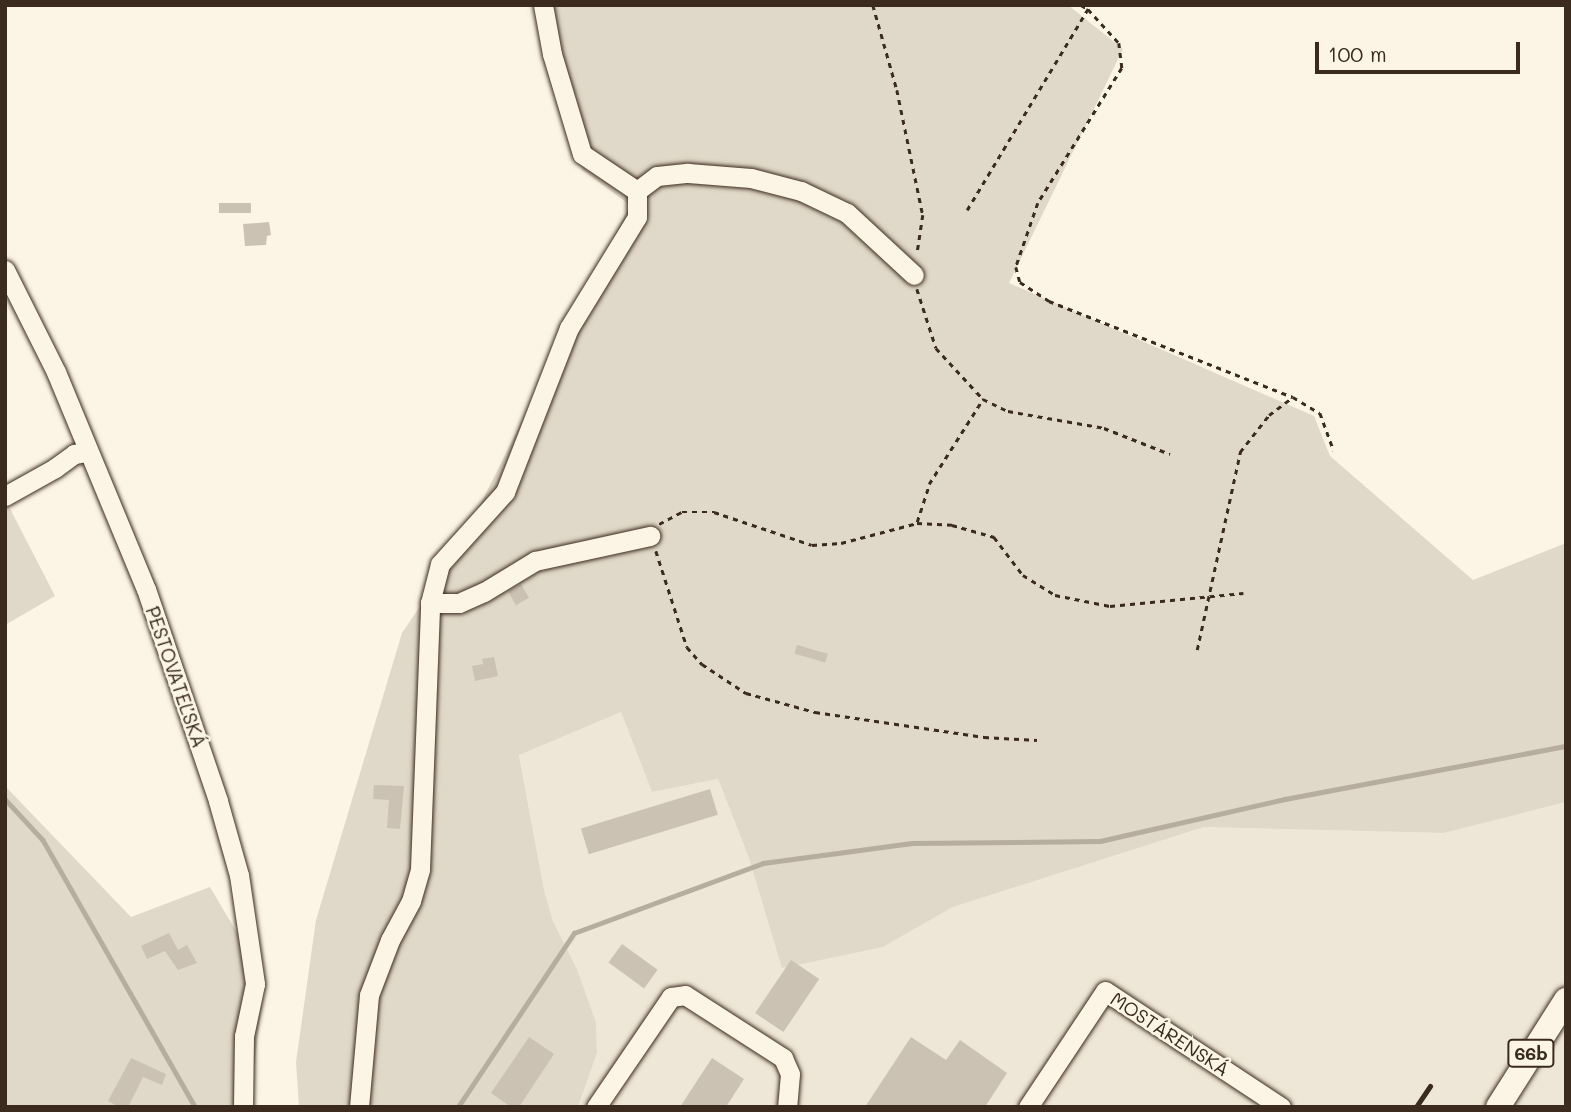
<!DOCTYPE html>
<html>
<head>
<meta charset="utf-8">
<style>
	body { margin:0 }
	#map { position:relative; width:1571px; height:1112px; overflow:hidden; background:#fcf5e5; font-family:Mali,sans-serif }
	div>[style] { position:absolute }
	.built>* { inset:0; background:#eee6d6 }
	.green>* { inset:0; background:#e0d8c8 }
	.stream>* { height:4.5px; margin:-2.25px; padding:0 2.25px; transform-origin:2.25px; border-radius:2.25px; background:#b7ad9e }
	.building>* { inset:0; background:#ccc2b3; transform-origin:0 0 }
	.path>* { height:2.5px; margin-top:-1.25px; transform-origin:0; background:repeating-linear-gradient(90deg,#3b2a1e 0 5px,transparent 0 10px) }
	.roads { filter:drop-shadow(0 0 2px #3b2a1e) drop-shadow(0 0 2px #3b2a1e) }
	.minor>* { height:19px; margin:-9.5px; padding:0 9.5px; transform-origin:9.5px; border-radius:9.5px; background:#fcf5e5 }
	.major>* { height:24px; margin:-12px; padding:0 12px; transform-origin:12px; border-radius:12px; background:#fcf5e5 }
	.rail>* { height:4.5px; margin:-2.25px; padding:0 2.25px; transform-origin:2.25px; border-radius:2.25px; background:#3b2a1e }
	span { translate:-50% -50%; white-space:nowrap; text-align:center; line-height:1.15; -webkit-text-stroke:5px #fcf5e5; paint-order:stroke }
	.shield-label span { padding:2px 5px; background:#fcf5e5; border:2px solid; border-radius:5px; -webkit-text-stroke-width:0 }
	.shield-label { font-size:18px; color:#3b2a1e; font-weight:700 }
	.street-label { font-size:19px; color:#3b2a1e }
	.frame { position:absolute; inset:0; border:7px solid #3b2a1e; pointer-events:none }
	.scale { position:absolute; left:1315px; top:42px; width:205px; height:32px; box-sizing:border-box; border:4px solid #3b2a1e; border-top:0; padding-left:9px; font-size:21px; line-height:24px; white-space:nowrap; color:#3b2a1e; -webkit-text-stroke:5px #fcf5e5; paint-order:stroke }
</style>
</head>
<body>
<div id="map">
	<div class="built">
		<div style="clip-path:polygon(621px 712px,652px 792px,718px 779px,749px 858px,883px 947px,953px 907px,1204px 827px,1444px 833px,1566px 802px,1566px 1107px,578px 1107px,597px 1053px,596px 1022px,577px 969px,553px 921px,544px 890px,519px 754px)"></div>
	</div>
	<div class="green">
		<div style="clip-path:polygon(544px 5px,1068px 5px,1123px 49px,1009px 283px,1314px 416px,1330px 456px,1473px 580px,1566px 543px,1566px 802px,1444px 833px,1204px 827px,953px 907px,883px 947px,782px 968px,749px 858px,718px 779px,652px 792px,621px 712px,519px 755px,544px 890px,553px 921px,577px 969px,596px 1022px,597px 1053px,578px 1107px,299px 1107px,296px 1062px,316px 920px,402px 633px,456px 553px,630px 205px,582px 170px,540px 33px)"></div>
		<div style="clip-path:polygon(5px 499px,55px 596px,5px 625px)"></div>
		<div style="clip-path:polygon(5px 786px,131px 917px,210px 887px,265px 980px,249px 1107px,5px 1107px)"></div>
	</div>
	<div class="stream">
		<div style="left:5px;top:799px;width:56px;rotate:47.2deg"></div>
		<div style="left:43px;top:840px;width:307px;rotate:60.3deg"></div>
		<div style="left:458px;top:1107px;width:209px;rotate:-56.3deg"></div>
		<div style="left:574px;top:933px;width:202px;rotate:-20.3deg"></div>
		<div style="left:763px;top:863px;width:150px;rotate:-7.6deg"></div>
		<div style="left:912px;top:843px;width:188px;rotate:-0.6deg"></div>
		<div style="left:1100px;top:841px;width:190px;rotate:-12.8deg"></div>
		<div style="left:1285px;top:799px;width:286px;rotate:-10.7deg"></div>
	</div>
	<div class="building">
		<div style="left:251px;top:203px;width:10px;height:32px;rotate:90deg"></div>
		<div style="clip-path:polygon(269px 222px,271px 235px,267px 236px,266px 245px,245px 246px,243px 224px)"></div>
		<div style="left:521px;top:584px;width:16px;height:15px;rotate:60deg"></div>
		<div style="left:797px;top:645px;width:32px;height:9px;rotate:16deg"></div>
		<div style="clip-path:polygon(494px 657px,498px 676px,475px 681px,472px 666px,483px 664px,482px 659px)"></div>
		<div style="clip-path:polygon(374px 785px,404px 786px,400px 829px,387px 828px,389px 800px,373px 799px)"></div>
		<div style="left:710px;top:789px;width:27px;height:135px;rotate:73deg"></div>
		<div style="clip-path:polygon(169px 933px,178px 950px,187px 945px,197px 963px,178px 970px,165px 951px,147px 959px,141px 946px)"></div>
		<div style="left:622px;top:944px;width:44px;height:23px;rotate:36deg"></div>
		<div style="left:791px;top:960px;width:34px;height:64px;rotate:34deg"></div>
		<div style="clip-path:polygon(529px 1037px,554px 1054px,519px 1107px,511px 1107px,491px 1093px)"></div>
		<div style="clip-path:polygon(911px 1037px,946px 1060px,960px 1040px,1007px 1073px,985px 1107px,865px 1107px)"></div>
		<div style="clip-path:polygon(131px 1058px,166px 1074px,162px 1085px,143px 1077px,128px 1107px,119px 1107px,108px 1101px)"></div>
		<div style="clip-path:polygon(712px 1058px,744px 1079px,726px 1107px,680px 1107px)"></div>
	</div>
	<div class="path">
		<div style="left:873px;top:5px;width:88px;rotate:74.2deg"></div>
		<div style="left:897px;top:90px;width:128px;rotate:78.3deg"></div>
		<div style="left:923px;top:215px;width:40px;rotate:98.5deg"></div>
		<div style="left:1081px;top:5px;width:8px;rotate:30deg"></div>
		<div style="left:1088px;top:9px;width:46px;rotate:47.6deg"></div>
		<div style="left:1119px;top:43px;width:25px;rotate:83deg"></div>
		<div style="left:1122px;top:68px;width:159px;rotate:121.9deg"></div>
		<div style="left:1038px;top:203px;width:68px;rotate:109deg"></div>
		<div style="left:1016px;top:267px;width:16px;rotate:75deg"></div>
		<div style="left:1020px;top:282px;width:35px;rotate:33deg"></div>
		<div style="left:1049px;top:301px;width:262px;rotate:21.5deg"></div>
		<div style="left:1293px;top:397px;width:31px;rotate:31deg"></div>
		<div style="left:1320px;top:413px;width:40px;rotate:69.8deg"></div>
		<div style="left:967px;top:210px;width:235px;rotate:-59deg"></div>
		<div style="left:917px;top:289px;width:62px;rotate:72.1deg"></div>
		<div style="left:936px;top:348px;width:69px;rotate:47.3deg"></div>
		<div style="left:983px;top:399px;width:28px;rotate:26deg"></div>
		<div style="left:1008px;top:411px;width:97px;rotate:10deg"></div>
		<div style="left:1104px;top:428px;width:71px;rotate:21.5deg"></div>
		<div style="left:917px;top:522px;width:40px;rotate:-72deg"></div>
		<div style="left:929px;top:484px;width:101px;rotate:-57.6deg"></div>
		<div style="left:659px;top:524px;width:26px;rotate:-28deg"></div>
		<div style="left:682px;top:512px;width:32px"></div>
		<div style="left:714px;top:512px;width:103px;rotate:18.6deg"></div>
		<div style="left:812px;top:545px;width:29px;rotate:-4deg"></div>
		<div style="left:841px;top:543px;width:79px;rotate:-14.7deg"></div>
		<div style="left:917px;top:523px;width:35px;rotate:3deg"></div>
		<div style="left:952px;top:525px;width:44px;rotate:15.9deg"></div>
		<div style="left:994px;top:537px;width:48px;rotate:52.7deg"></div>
		<div style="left:1023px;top:575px;width:38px;rotate:32deg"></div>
		<div style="left:1055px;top:595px;width:56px;rotate:11.3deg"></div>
		<div style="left:1110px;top:606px;width:134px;rotate:-5.6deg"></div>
		<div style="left:656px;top:551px;width:101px;rotate:72.1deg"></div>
		<div style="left:687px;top:647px;width:23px;rotate:49deg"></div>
		<div style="left:702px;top:664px;width:53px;rotate:33.4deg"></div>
		<div style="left:746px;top:693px;width:72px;rotate:15.4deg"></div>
		<div style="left:815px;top:712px;width:171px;rotate:8.4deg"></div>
		<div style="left:984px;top:737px;width:53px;rotate:3.2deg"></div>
		<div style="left:1197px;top:650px;width:203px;rotate:-77.7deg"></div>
		<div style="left:1240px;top:452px;width:47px;rotate:-51.9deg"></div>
		<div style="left:1269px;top:415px;width:30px;rotate:-37deg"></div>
	</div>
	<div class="roads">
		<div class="minor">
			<div style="left:637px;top:191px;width:25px;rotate:-37deg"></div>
			<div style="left:657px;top:176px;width:31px;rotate:-6deg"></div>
			<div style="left:688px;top:173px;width:63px;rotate:4.5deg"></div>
			<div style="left:751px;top:178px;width:52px;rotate:14.6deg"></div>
			<div style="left:801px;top:191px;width:51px;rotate:25.6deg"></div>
			<div style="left:847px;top:213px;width:91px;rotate:42.8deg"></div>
			<div style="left:5px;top:270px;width:114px;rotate:63.4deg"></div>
			<div style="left:56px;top:372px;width:235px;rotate:67.5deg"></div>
			<div style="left:146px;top:589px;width:224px;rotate:71.2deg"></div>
			<div style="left:218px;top:801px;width:77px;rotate:74.2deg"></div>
			<div style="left:239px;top:875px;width:110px;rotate:81.6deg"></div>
			<div style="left:255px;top:984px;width:53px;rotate:101.9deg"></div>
			<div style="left:244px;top:1036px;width:71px;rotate:90.8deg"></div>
			<div style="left:5px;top:496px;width:57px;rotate:-29.2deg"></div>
			<div style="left:55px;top:468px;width:24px;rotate:-36deg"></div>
			<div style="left:74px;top:454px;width:13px;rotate:-9deg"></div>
			<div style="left:430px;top:603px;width:29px"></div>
			<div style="left:459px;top:603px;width:27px;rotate:-24deg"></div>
			<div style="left:484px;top:592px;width:60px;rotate:-31.3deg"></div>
			<div style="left:535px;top:561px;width:118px;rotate:-12.3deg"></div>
			<div style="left:359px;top:1107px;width:112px;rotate:-84.9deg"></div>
			<div style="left:369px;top:995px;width:59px;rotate:-69.1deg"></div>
			<div style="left:390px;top:940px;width:44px;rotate:-61.7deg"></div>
			<div style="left:411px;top:901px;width:33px;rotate:-74deg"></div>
			<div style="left:420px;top:869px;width:266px;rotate:-87.8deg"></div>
			<div style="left:430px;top:603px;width:40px;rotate:-75.6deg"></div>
			<div style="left:440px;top:564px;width:97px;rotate:-47.9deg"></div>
			<div style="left:505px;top:492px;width:176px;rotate:-68.7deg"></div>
			<div style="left:569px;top:328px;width:130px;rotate:-58.5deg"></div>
			<div style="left:637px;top:217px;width:26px;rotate:-90deg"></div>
			<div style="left:637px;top:191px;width:66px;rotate:-146.1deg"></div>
			<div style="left:582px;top:154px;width:104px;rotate:-106.7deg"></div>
			<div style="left:552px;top:54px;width:50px;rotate:-100.4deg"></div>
			<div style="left:596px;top:1107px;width:133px;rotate:-55.7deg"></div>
			<div style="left:671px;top:997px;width:14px;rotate:-8deg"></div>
			<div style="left:685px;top:995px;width:117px;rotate:32.7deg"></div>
			<div style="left:783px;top:1058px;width:17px;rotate:66deg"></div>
			<div style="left:790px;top:1074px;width:33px;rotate:95deg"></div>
			<div style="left:1028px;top:1107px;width:139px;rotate:-56.4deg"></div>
			<div style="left:1105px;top:991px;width:211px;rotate:33.4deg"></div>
		</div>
		<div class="major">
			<div style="left:1498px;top:1107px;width:127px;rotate:-57.6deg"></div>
		</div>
	</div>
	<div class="rail">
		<div style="left:1416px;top:1107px;width:25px;rotate:-56deg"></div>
	</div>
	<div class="shield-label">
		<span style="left:1531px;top:1053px">66b</span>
	</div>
	<div class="street-label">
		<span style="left:176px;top:677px;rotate:71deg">PESTOVATEĽSKÁ</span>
		<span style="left:1170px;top:1034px;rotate:33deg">MOSTÁRENSKÁ</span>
	</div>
	<div class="frame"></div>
	<div class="scale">100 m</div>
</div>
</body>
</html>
